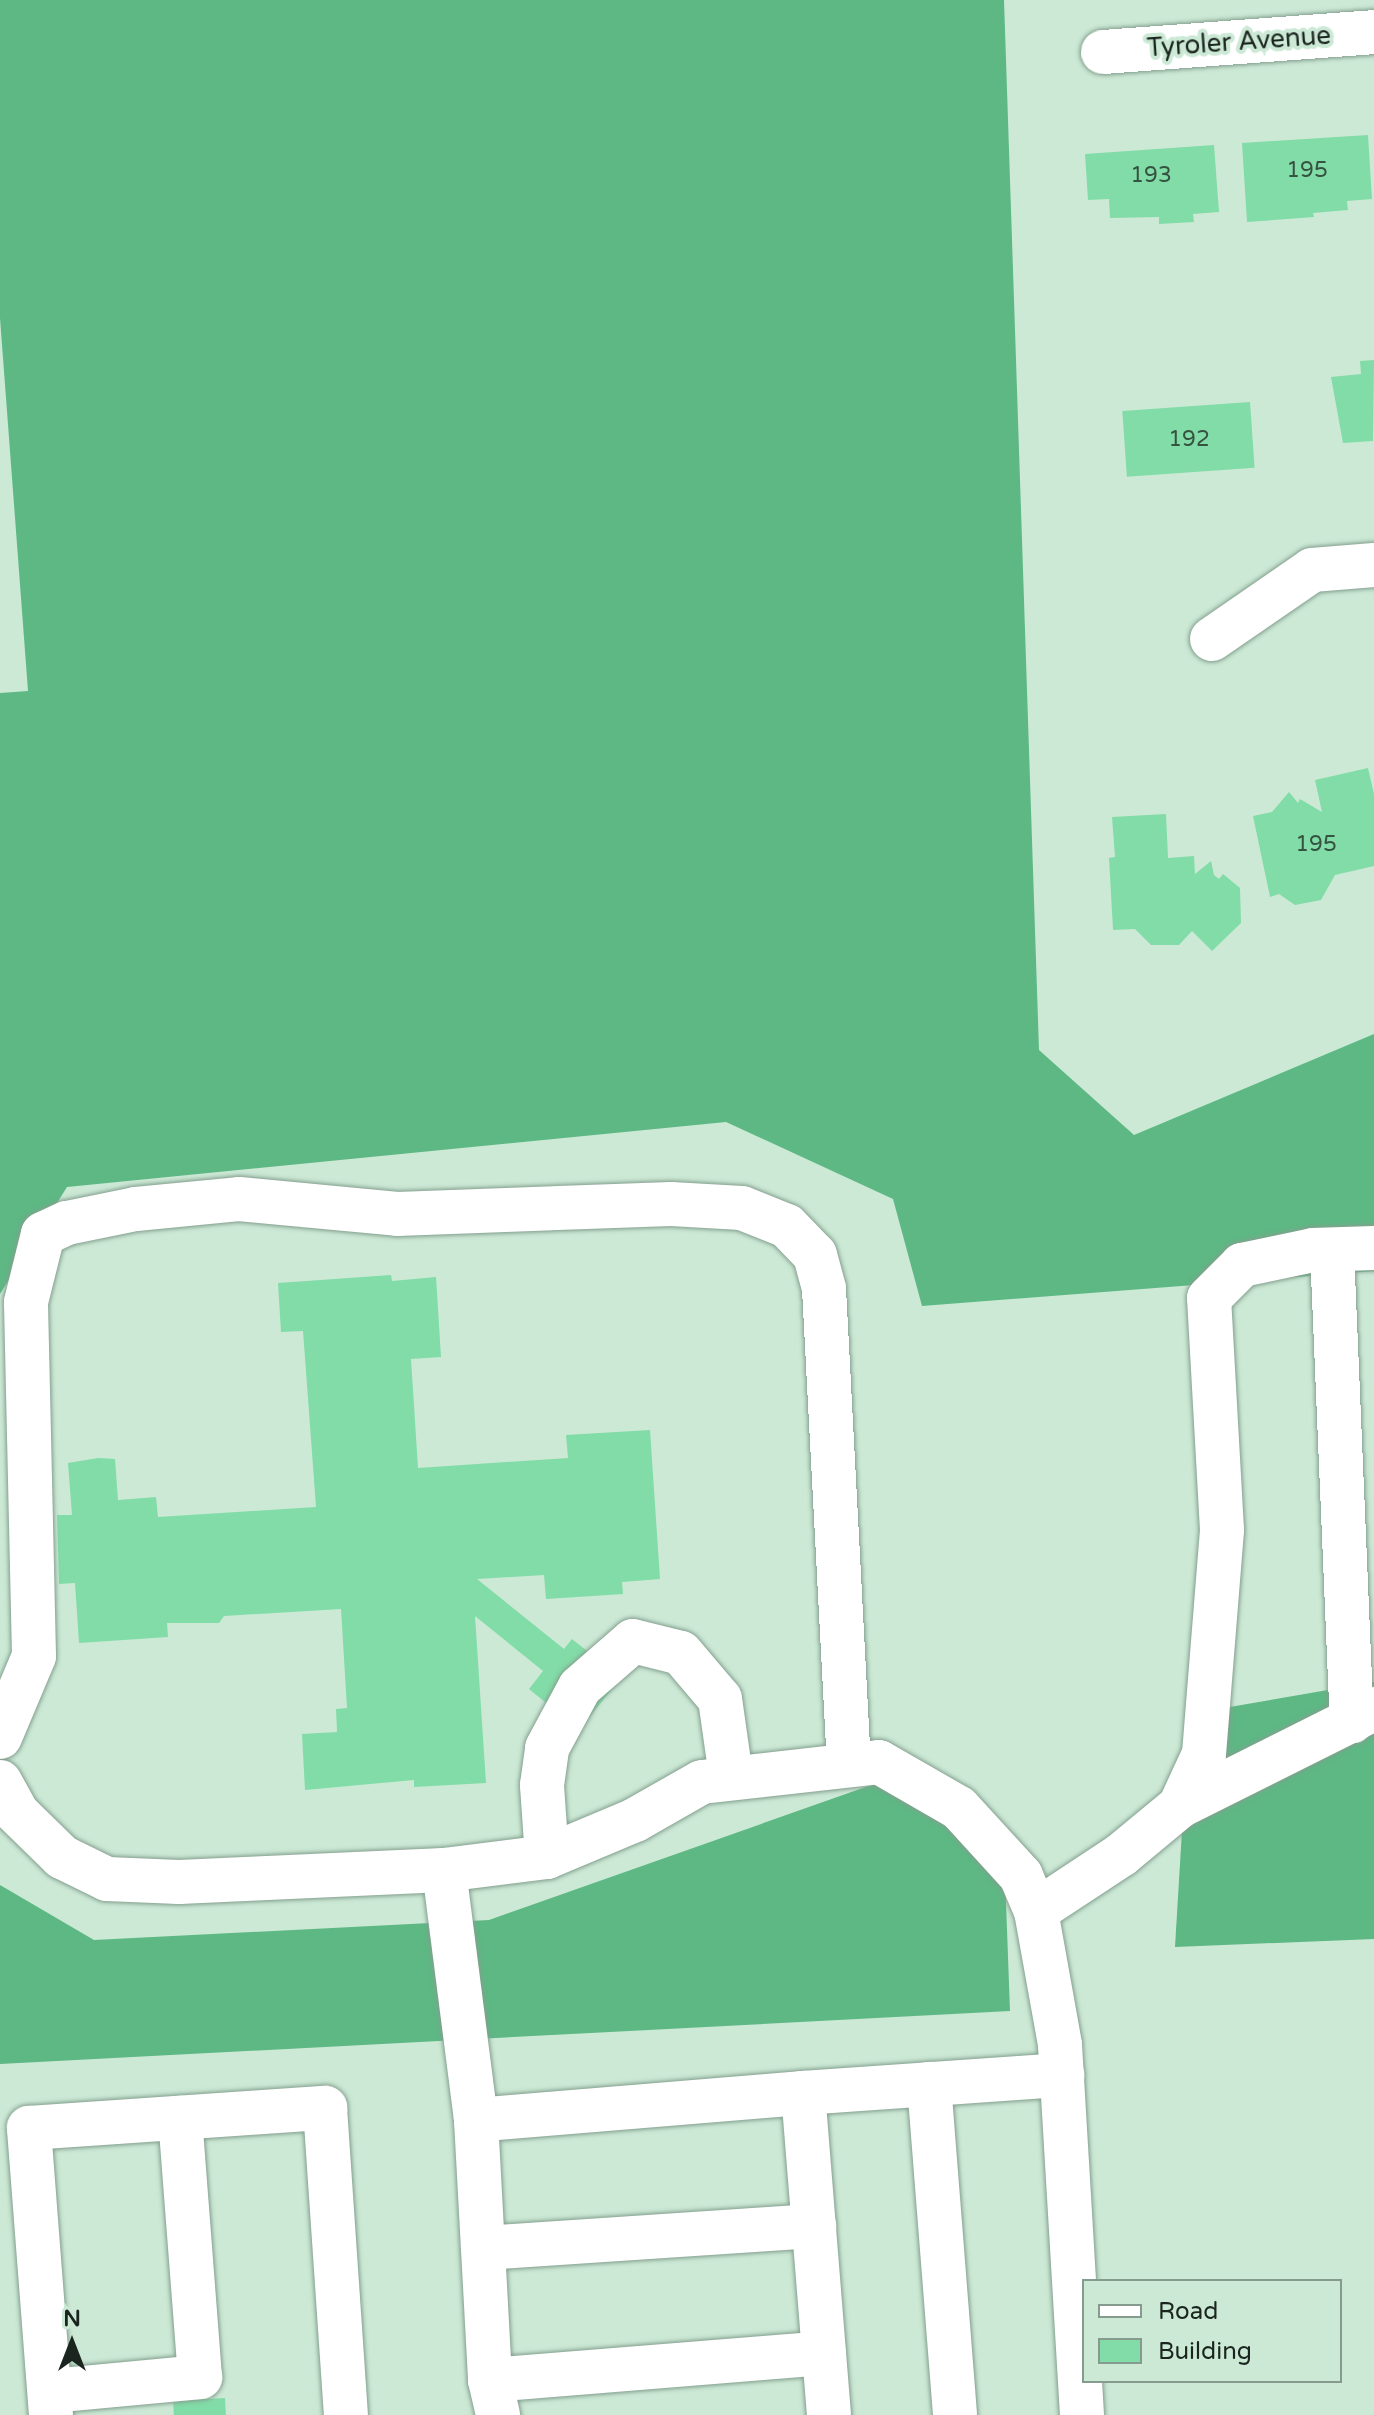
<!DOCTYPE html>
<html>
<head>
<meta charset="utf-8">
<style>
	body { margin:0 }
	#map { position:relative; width:1374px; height:2415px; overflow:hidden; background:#cce9d6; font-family:"Varela Round",sans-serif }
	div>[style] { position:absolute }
	.forest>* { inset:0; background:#5db884 }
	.building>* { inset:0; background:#82dca7; transform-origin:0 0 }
	.roads { filter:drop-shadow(0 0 2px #849f8e) drop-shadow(0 0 2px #849f8e) }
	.minor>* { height:44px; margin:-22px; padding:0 22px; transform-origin:22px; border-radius:22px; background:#fff }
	span { translate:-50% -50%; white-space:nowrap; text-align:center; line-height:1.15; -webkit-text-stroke:8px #cce9d6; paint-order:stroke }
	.number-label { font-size:22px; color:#355341 }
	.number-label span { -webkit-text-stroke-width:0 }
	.street-label { font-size:26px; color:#1b251f }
	.legend { position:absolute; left:1082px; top:2279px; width:260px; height:104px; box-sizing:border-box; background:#cce9d6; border:2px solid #859b8d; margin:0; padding:10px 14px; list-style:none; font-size:24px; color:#1b251f }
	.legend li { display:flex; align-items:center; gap:16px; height:40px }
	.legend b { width:40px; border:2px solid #859b8d }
	.north { position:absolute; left:32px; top:2303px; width:80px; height:80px; -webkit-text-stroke:6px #cce9d6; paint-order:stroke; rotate:0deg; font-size:22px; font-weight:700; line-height:32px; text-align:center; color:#1b251f }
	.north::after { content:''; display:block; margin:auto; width:28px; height:36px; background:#1b251f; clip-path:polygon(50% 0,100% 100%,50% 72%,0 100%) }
</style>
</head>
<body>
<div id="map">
	<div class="forest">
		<div style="clip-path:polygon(0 0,1004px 0,1039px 1050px,1134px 1135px,1374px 1034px,1374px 1271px,922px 1306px,893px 1199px,726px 1122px,67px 1187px,0 1294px,0 693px,28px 691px,0 318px)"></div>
		<div style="clip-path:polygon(1374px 1682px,1374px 1939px,1175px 1947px,1189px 1714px)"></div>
		<div style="clip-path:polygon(894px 1777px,1004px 1848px,1010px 2011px,0 2064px,0 1885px,94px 1940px,489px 1920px)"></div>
	</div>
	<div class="building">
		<div style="clip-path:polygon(1368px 135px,1372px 199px,1347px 201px,1348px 210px,1313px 213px,1314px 217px,1247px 222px,1242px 143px)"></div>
		<div style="clip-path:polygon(1214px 145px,1219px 212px,1193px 214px,1194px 222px,1159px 224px,1159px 217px,1110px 218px,1109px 199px,1088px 200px,1085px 154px)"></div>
		<div style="clip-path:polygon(1374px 360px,1373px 441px,1343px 443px,1331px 377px,1361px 374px,1360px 361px)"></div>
		<div style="left:1250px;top:402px;width:66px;height:128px;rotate:86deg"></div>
		<div style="clip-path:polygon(1368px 768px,1374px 794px,1374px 866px,1335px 875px,1321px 900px,1295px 905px,1279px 894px,1270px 897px,1253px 816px,1272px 812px,1289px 792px,1298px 803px,1300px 799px,1322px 812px,1315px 780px)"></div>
		<div style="clip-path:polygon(1166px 814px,1168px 858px,1194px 856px,1195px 874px,1211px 861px,1214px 875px,1219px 879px,1223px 874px,1240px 888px,1241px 923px,1212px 951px,1192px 931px,1179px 945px,1151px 945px,1135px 929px,1113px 930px,1109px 858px,1115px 857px,1112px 817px)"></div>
		<div style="clip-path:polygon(391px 1275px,392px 1281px,436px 1277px,441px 1357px,411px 1359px,418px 1468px,568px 1458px,566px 1435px,650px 1430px,660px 1579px,622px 1582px,623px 1594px,546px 1599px,544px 1575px,477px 1579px,564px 1649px,572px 1639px,621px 1678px,579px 1730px,529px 1689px,543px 1671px,475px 1616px,486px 1783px,414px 1787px,414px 1780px,305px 1790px,302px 1734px,337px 1732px,336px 1709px,347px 1708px,341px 1609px,224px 1616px,219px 1623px,167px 1623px,168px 1637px,79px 1643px,75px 1583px,59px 1584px,57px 1515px,72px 1515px,68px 1463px,98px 1458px,115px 1459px,118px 1500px,156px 1497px,158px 1517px,316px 1507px,303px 1331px,281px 1332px,278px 1283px)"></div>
		<div style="left:225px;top:2398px;width:17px;height:52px;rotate:87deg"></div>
	</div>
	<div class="roads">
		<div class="minor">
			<div style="left:1103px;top:52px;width:272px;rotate:-4.2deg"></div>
			<div style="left:1212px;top:639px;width:121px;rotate:-34.6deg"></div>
			<div style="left:1312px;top:570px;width:62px;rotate:-4.6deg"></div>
			<div style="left:1332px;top:1250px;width:472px;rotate:87.6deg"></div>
			<div style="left:0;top:1737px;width:88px;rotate:-67.2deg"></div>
			<div style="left:34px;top:1656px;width:354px;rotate:-91.3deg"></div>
			<div style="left:26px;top:1302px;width:70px;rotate:-76deg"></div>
			<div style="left:43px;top:1234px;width:26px;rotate:-25deg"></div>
			<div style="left:67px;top:1223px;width:70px;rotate:-11.5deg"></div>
			<div style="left:136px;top:1209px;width:103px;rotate:-5.5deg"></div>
			<div style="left:239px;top:1199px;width:159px;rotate:5.4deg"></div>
			<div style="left:397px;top:1214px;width:274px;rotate:-2.1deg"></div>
			<div style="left:671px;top:1204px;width:71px;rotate:3.2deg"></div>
			<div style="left:742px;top:1208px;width:48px;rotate:21.8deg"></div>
			<div style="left:787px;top:1226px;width:40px;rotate:46deg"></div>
			<div style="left:815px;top:1255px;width:35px;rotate:75deg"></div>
			<div style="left:824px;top:1289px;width:475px;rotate:87deg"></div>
			<div style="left:0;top:1782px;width:35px;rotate:61deg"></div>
			<div style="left:17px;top:1813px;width:63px;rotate:44.4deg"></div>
			<div style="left:62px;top:1857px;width:50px;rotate:26.1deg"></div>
			<div style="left:107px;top:1879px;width:72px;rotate:2.4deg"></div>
			<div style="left:179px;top:1882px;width:265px;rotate:-2.6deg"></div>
			<div style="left:444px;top:1870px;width:104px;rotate:-7.2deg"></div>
			<div style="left:547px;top:1857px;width:95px;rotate:-22.8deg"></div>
			<div style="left:635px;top:1820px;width:77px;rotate:-29.6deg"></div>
			<div style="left:702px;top:1782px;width:178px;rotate:-6.4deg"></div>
			<div style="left:879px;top:1762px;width:92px;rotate:29.9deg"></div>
			<div style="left:959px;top:1808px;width:92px;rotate:47.6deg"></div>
			<div style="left:1021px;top:1876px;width:38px;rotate:67deg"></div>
			<div style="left:1036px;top:1911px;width:136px;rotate:79.8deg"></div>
			<div style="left:1060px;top:2045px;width:371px;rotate:86.6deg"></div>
			<div style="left:1180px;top:1806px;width:57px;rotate:-65.2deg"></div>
			<div style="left:1204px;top:1754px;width:225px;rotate:-85.4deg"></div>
			<div style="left:1222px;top:1530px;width:232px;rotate:-93.2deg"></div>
			<div style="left:1209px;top:1298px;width:47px;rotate:-45deg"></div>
			<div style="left:1242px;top:1265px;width:73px;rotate:-11.9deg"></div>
			<div style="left:1313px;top:1250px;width:61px;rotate:-1.9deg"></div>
			<div style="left:547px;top:1857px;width:72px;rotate:-94deg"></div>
			<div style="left:542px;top:1785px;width:37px;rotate:-82deg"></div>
			<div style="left:547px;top:1748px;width:69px;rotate:-61.6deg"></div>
			<div style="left:580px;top:1687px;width:70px;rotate:-41deg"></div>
			<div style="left:633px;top:1641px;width:49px;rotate:14deg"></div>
			<div style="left:681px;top:1653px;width:60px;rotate:49.7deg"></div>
			<div style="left:720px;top:1699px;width:78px;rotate:81.9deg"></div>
			<div style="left:444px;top:1870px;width:252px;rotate:82.7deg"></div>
			<div style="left:1036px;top:1911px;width:102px;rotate:-33.4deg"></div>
			<div style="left:1121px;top:1855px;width:77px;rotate:-39.7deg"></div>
			<div style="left:1180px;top:1806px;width:217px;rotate:-26.6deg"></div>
			<div style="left:929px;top:2084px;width:332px;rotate:85.5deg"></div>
			<div style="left:803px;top:2093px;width:328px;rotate:175.3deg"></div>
			<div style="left:476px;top:2120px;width:260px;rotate:86.9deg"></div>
			<div style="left:490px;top:2380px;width:335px;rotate:-4.6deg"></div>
			<div style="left:483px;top:2248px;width:332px;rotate:-3.8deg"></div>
			<div style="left:490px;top:2380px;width:36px;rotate:77deg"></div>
			<div style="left:50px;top:2391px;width:151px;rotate:-5.3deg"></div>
			<div style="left:200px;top:2377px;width:260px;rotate:-94.4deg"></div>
			<div style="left:51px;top:2415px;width:288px;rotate:-94.4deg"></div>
			<div style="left:29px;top:2128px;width:297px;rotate:-3.9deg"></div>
			<div style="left:325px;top:2108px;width:308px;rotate:86.1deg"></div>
			<div style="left:829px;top:2415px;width:323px;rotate:-94.6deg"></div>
			<div style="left:803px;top:2093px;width:260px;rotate:-4deg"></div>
		</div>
	</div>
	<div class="number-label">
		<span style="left:1307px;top:171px">195</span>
		<span style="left:1151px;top:176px">193</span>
		<span style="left:1189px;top:440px">192</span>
		<span style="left:1316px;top:845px">195</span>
	</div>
	<div class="street-label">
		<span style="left:1239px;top:42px;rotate:-4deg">Tyroler Avenue</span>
	</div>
	<ul class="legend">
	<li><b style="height:10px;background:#fff"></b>Road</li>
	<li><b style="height:22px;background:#82dca7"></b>Building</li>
	</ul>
	<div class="north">N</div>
</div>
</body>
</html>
